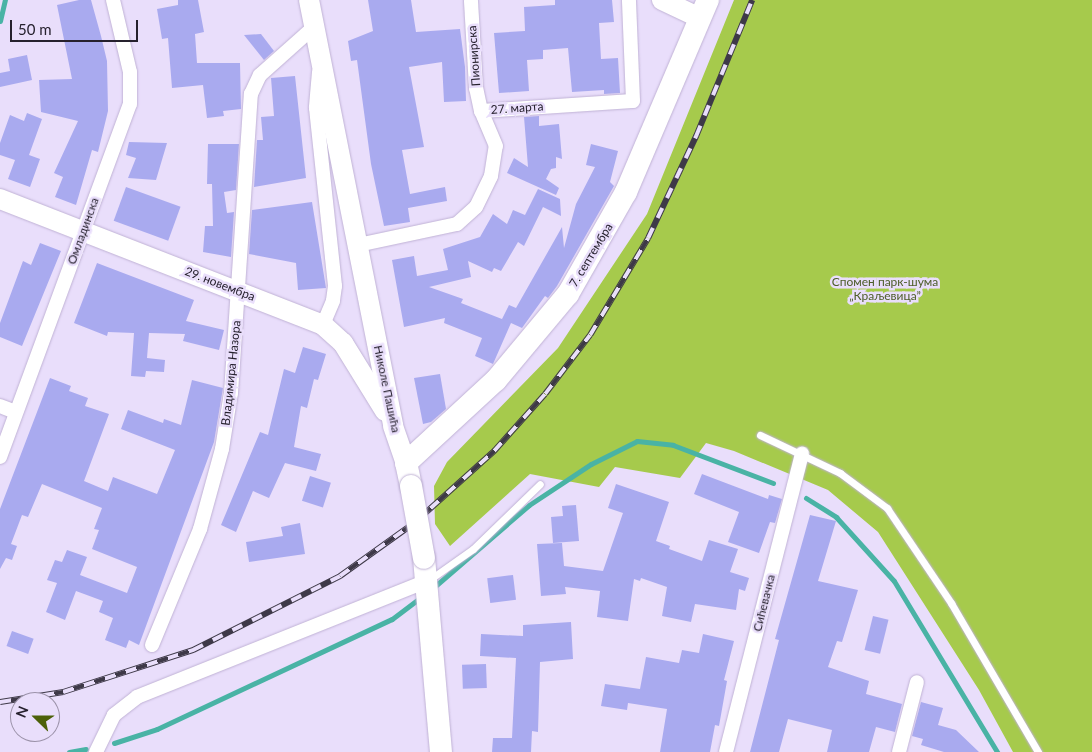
<!DOCTYPE html>
<html>
<head>
<meta charset="utf-8">
<style>
	body { margin:0 }
	#map { position:relative; width:1092px; height:752px; overflow:hidden; background:#e9defb; font-family:Lato,sans-serif }
	div>[style] { position:absolute }
	.green>* { inset:0; background:#a6ca4c }
	.stream>* { height:5px; margin:-2.5px; padding:0 2.5px; transform-origin:2.5px; border-radius:2.5px; background:#49b3a5 }
	.building>* { inset:0; background:#a9aaef; transform-origin:0 0 }
	.roads { filter:drop-shadow(0 0 1px #c0b2d5) drop-shadow(0 0 1px #c0b2d5) }
	.lane>* { height:7px; margin:-3.5px; padding:0 3.5px; transform-origin:3.5px; border-radius:3.5px; background:#fff }
	.street>* { height:14px; margin:-7px; padding:0 7px; transform-origin:7px; border-radius:7px; background:#fff }
	.secondary>* { height:20px; margin:-10px; padding:0 10px; transform-origin:10px; border-radius:10px; background:#fff }
	.primary>* { height:22px; margin:-11px; padding:0 11px; transform-origin:11px; border-radius:11px; background:#fff }
	.rail>* { height:5.5px; margin-top:-2.75px; transform-origin:0; background:repeating-linear-gradient(90deg,#e9defb 0 11px,#3e3948 0 22px); box-sizing:border-box; border-block:1px solid #3e3948 }
	.bridges { filter:drop-shadow(0 0 1px #c0b2d5) drop-shadow(0 0 1px #c0b2d5) }
	.primary-bridge>* { height:22px; margin:-11px; padding:0 11px; transform-origin:11px; border-radius:11px; background:#fff }
	span { translate:-50% -50%; white-space:nowrap; text-align:center; line-height:1.15; -webkit-text-stroke:5px #e9defb; paint-order:stroke }
	.street-label { font-size:12px; color:#26212e }
	.park-label { font-size:12px; color:#4d5d29 }
	.north { position:absolute; left:10px; top:692px; width:50px; height:50px; box-sizing:border-box; background:#e9defb; border:1px solid #9b92a9; border-radius:50%; rotate:292deg; font-size:14px; font-weight:700; line-height:20px; text-align:center; color:#26212e }
	.north::after { content:''; display:block; margin:auto; width:18px; height:22px; background:#4c6009; clip-path:polygon(50% 0,100% 100%,50% 72%,0 100%) }
	.scale { position:absolute; left:10px; top:20px; width:128px; height:22px; box-sizing:border-box; border:2px solid #26212e; border-top:0; padding-left:6px; font-size:15px; line-height:18px; white-space:nowrap; color:#26212e; -webkit-text-stroke:4px #e9defb; paint-order:stroke }
</style>
</head>
<body>
<div id="map">
	<div class="green">
		<div style="clip-path:polygon(734px 0,1092px 0,1092px 752px,1013px 752px,979px 690px,878px 532px,828px 490px,734px 451px,706px 443px,680px 478px,615px 467px,599px 487px,530px 474px,450px 546px,435px 524px,434px 486px,447px 462px,558px 348px,647px 214px)"></div>
	</div>
	<div class="stream">
		<div style="left:0;top:21px;width:22px;rotate:-77deg"></div>
		<div style="left:806px;top:498px;width:36px;rotate:32deg"></div>
		<div style="left:836px;top:517px;width:86px;rotate:47.8deg"></div>
		<div style="left:894px;top:581px;width:200px;rotate:58.9deg"></div>
		<div style="left:434px;top:587px;width:125px;rotate:-40.8deg"></div>
		<div style="left:529px;top:505px;width:74px;rotate:-33.5deg"></div>
		<div style="left:591px;top:464px;width:51px;rotate:-26.6deg"></div>
		<div style="left:637px;top:441px;width:36px;rotate:6deg"></div>
		<div style="left:673px;top:445px;width:107px;rotate:20.8deg"></div>
		<div style="left:114px;top:743px;width:45px;rotate:-18deg"></div>
		<div style="left:157px;top:729px;width:259px;rotate:-25.1deg"></div>
		<div style="left:392px;top:619px;width:36px;rotate:-37deg"></div>
		<div style="left:69px;top:752px;width:17px;rotate:-10deg"></div>
	</div>
	<div class="building">
		<div style="clip-path:polygon(79px 0,91px 0,101px 36px,107px 61px,108px 111px,98px 152px,92px 150px,76px 205px,55px 197px,63px 177px,54px 173px,78px 121px,41px 112px,39px 80px,72px 79px,57px 5px)"></div>
		<div style="clip-path:polygon(178px 0,198px 0,204px 32px,195px 34px,197px 63px,240px 63px,241px 109px,223px 111px,224px 116px,207px 118px,203px 85px,172px 88px,168px 38px,162px 39px,157px 9px,178px 5px)"></div>
		<div style="clip-path:polygon(368px 0,411px 0,416px 32px,460px 29px,465px 67px,466px 101px,444px 102px,442px 62px,409px 67px,424px 147px,402px 150px,410px 194px,445px 187px,447px 201px,408px 208px,410px 222px,384px 226px,371px 164px,357px 60px,351px 61px,348px 41px,373px 31px)"></div>
		<div style="clip-path:polygon(555px 0,612px 0,614px 22px,599px 23px,601px 59px,618px 58px,620px 93px,604px 94px,604px 90px,572px 92px,568px 48px,543px 50px,543px 59px,527px 60px,529px 91px,499px 93px,494px 33px,525px 31px,524px 7px,555px 5px)"></div>
		<div style="clip-path:polygon(261px 34px,274px 51px,264px 60px,244px 35px)"></div>
		<div style="clip-path:polygon(27px 55px,32px 80px,0 87px,0 73px,10px 71px,8px 59px)"></div>
		<div style="clip-path:polygon(295px 76px,306px 178px,254px 187px,257px 140px,263px 140px,261px 117px,274px 116px,271px 78px)"></div>
		<div style="clip-path:polygon(27px 113px,42px 119px,29px 155px,40px 159px,30px 187px,8px 179px,15px 160px,0 155px,0 143px,10px 115px,24px 121px)"></div>
		<div style="clip-path:polygon(539px 116px,539px 126px,559px 124px,562px 159px,556px 157px,556px 168px,551px 169px,546px 179px,559px 188px,556px 195px,507px 173px,514px 158px,528px 167px,524px 117px)"></div>
		<div style="clip-path:polygon(129px 142px,167px 143px,156px 180px,128px 178px,136px 158px,126px 155px)"></div>
		<div style="clip-path:polygon(208px 144px,239px 144px,236px 190px,224px 192px,227px 213px,234px 212px,231px 257px,203px 252px,205px 226px,213px 226px,212px 184px,207px 184px)"></div>
		<div style="clip-path:polygon(591px 144px,618px 151px,610px 182px,614px 186px,557px 286px,548px 298px,545px 296px,522px 328px,511px 323px,493px 364px,475px 356px,482px 338px,444px 323px,445px 318px,404px 327px,392px 260px,414px 256px,417px 276px,448px 270px,443px 249px,480px 237px,493px 214px,507px 224px,513px 210px,525px 215px,538px 189px,560px 199px,561px 216px,543px 207px,524px 246px,518px 242px,501px 271px,494px 268px,492px 272px,468px 261px,471px 277px,429px 287px,463px 299px,461px 303px,507px 321px,502px 319px,509px 305px,516px 308px,562px 227px,564px 248px,576px 204px,595px 167px,586px 165px)"></div>
		<div style="left:126px;top:187px;width:58px;height:36px;rotate:20deg"></div>
		<div style="clip-path:polygon(312px 202px,326px 288px,298px 290px,296px 263px,249px 254px,252px 210px)"></div>
		<div style="clip-path:polygon(40px 243px,61px 251px,22px 346px,0 337px,0 323px,23px 261px,31px 265px)"></div>
		<div style="clip-path:polygon(97px 263px,194px 300px,186px 321px,224px 330px,219px 350px,183px 341px,185px 334px,149px 333px,147px 358px,165px 360px,164px 372px,146px 371px,145px 377px,131px 376px,134px 333px,108px 332px,107px 336px,74px 323px)"></div>
		<div style="clip-path:polygon(303px 347px,326px 354px,318px 380px,314px 379px,307px 408px,301px 406px,294px 447px,321px 454px,316px 471px,285px 463px,269px 498px,253px 491px,236px 532px,221px 525px,260px 432px,268px 435px,284px 369px,295px 373px)"></div>
		<div style="clip-path:polygon(440px 374px,446px 409px,431px 422px,423px 424px,414px 378px)"></div>
		<div style="clip-path:polygon(50px 378px,71px 386px,69px 391px,88px 398px,85px 406px,109px 414px,84px 481px,108px 491px,113px 477px,157px 494px,175px 450px,121px 429px,128px 410px,163px 423px,164px 419px,181px 425px,192px 380px,223px 388px,214px 442px,139px 645px,129px 640px,126px 648px,105px 640px,113px 618px,99px 612px,103px 601px,76px 591px,65px 620px,46px 612px,57px 583px,47px 580px,55px 560px,62px 562px,67px 550px,87px 557px,80px 575px,127px 593px,137px 567px,92px 549px,99px 530px,94px 529px,102px 508px,42px 484px,28px 517px,22px 515px,11px 544px,17px 546px,12px 560px,6px 558px,0 569px,0 509px)"></div>
		<div style="clip-path:polygon(702px 474px,768px 499px,769px 495px,782px 499px,775px 523px,770px 522px,759px 553px,728px 542px,739px 512px,694px 494px)"></div>
		<div style="left:310px;top:476px;width:22px;height:26px;rotate:18deg"></div>
		<div style="clip-path:polygon(616px 484px,669px 502px,656px 541px,670px 546px,669px 549px,702px 561px,709px 540px,738px 549px,730px 572px,749px 578px,745px 591px,739px 589px,736px 610px,695px 604px,691px 622px,662px 616px,667px 587px,641px 578px,640px 581px,634px 579px,628px 621px,597px 617px,600px 591px,565px 587px,566px 594px,541px 596px,537px 544px,562px 543px,564px 566px,603px 571px,623px 513px,608px 508px)"></div>
		<div style="clip-path:polygon(576px 505px,579px 541px,553px 543px,551px 517px,563px 516px,562px 506px)"></div>
		<div style="clip-path:polygon(810px 515px,836px 521px,818px 581px,858px 590px,842px 642px,837px 641px,828px 667px,869px 681px,866px 694px,902px 704px,895px 732px,876px 727px,869px 752px,827px 752px,832px 730px,788px 719px,779px 752px,750px 752px,779px 640px,775px 639px)"></div>
		<div style="clip-path:polygon(300px 523px,305px 554px,249px 562px,246px 542px,283px 536px,281px 527px)"></div>
		<div style="left:513px;top:575px;width:25px;height:26px;rotate:83deg"></div>
		<div style="left:873px;top:616px;width:16px;height:35px;rotate:14deg"></div>
		<div style="clip-path:polygon(571px 622px,573px 659px,540px 662px,538px 732px,532px 731px,531px 752px,492px 752px,493px 738px,512px 738px,516px 658px,480px 656px,481px 634px,523px 636px,523px 625px)"></div>
		<div style="left:12px;top:631px;width:23px;height:16px;rotate:20deg"></div>
		<div style="clip-path:polygon(703px 634px,734px 641px,724px 680px,727px 681px,719px 726px,715px 725px,710px 752px,660px 752px,667px 709px,628px 703px,627px 710px,601px 706px,605px 684px,640px 689px,646px 657px,679px 663px,682px 650px,699px 653px)"></div>
		<div style="left:486px;top:664px;width:24px;height:24px;rotate:88deg"></div>
		<div style="clip-path:polygon(921px 702px,943px 708px,938px 725px,956px 730px,979px 752px,944px 752px,921px 745px,923px 739px,912px 736px)"></div>
	</div>
	<div class="roads">
		<div class="lane">
			<div style="left:760px;top:435px;width:89px;rotate:25.4deg"></div>
			<div style="left:840px;top:473px;width:59px;rotate:36.7deg"></div>
			<div style="left:887px;top:508px;width:115px;rotate:56deg"></div>
			<div style="left:951px;top:603px;width:173px;rotate:59.7deg"></div>
			<div style="left:429px;top:580px;width:54px;rotate:-35.2deg"></div>
			<div style="left:473px;top:549px;width:93px;rotate:-44.1deg"></div>
		</div>
		<div class="street">
			<div style="left:319px;top:72px;width:36px;rotate:95deg"></div>
			<div style="left:316px;top:108px;width:179px;rotate:83.9deg"></div>
			<div style="left:335px;top:286px;width:15px;rotate:98deg"></div>
			<div style="left:333px;top:301px;width:26px;rotate:113deg"></div>
			<div style="left:481px;top:111px;width:152px;rotate:-3.8deg"></div>
			<div style="left:633px;top:101px;width:101px;rotate:-92.3deg"></div>
			<div style="left:358px;top:245px;width:101px;rotate:-12deg"></div>
			<div style="left:457px;top:224px;width:25px;rotate:-42deg"></div>
			<div style="left:476px;top:207px;width:34px;rotate:-64deg"></div>
			<div style="left:491px;top:176px;width:30px;rotate:-81deg"></div>
			<div style="left:496px;top:146px;width:38px;rotate:-113deg"></div>
			<div style="left:481px;top:111px;width:24px;rotate:-102deg"></div>
			<div style="left:476px;top:88px;width:88px;rotate:-93.3deg"></div>
			<div style="left:0;top:406px;width:17px;rotate:21deg"></div>
			<div style="left:0;top:457px;width:376px;rotate:-69.8deg"></div>
			<div style="left:130px;top:104px;width:32px;rotate:-90deg"></div>
			<div style="left:130px;top:72px;width:74px;rotate:-103.3deg"></div>
			<div style="left:152px;top:645px;width:126px;rotate:-67.5deg"></div>
			<div style="left:200px;top:529px;width:83px;rotate:-74.6deg"></div>
			<div style="left:222px;top:449px;width:57px;rotate:-80.9deg"></div>
			<div style="left:231px;top:393px;width:300px;rotate:-86.2deg"></div>
			<div style="left:251px;top:94px;width:21px;rotate:-65deg"></div>
			<div style="left:260px;top:75px;width:74px;rotate:-41.7deg"></div>
			<div style="left:96px;top:752px;width:41px;rotate:-64.1deg"></div>
			<div style="left:114px;top:715px;width:29px;rotate:-38deg"></div>
			<div style="left:137px;top:697px;width:312px;rotate:-21.8deg"></div>
			<div style="left:726px;top:752px;width:308px;rotate:-75.7deg"></div>
			<div style="left:899px;top:752px;width:72px;rotate:-75.6deg"></div>
		</div>
		<div class="secondary">
			<div style="left:309px;top:0;width:434px;rotate:78.8deg"></div>
			<div style="left:393px;top:426px;width:39px;rotate:71deg"></div>
			<div style="left:662px;top:0;width:42px;rotate:25.3deg"></div>
			<div style="left:0;top:199px;width:347px;rotate:21.3deg"></div>
			<div style="left:323px;top:325px;width:27px;rotate:42deg"></div>
			<div style="left:343px;top:343px;width:80px;rotate:58.3deg"></div>
		</div>
		<div class="primary">
			<div style="left:411px;top:486px;width:24px;rotate:-102deg"></div>
			<div style="left:406px;top:463px;width:122px;rotate:-42.7deg"></div>
			<div style="left:496px;top:380px;width:112px;rotate:-50.1deg"></div>
			<div style="left:568px;top:294px;width:117px;rotate:-60.4deg"></div>
			<div style="left:626px;top:192px;width:209px;rotate:-66.9deg"></div>
			<div style="left:424px;top:558px;width:195px;rotate:85deg"></div>
		</div>
	</div>
	<div class="rail">
		<div style="left:0;top:702px;width:64px;rotate:-9deg"></div>
		<div style="left:63px;top:692px;width:137px;rotate:-17.9deg"></div>
		<div style="left:193px;top:650px;width:165px;rotate:-26.7deg"></div>
		<div style="left:340px;top:576px;width:91px;rotate:-35.6deg"></div>
		<div style="left:414px;top:523px;width:108px;rotate:-42deg"></div>
		<div style="left:494px;top:451px;width:76px;rotate:-48.2deg"></div>
		<div style="left:545px;top:394px;width:74px;rotate:-52.7deg"></div>
		<div style="left:590px;top:335px;width:113px;rotate:-59.1deg"></div>
		<div style="left:648px;top:238px;width:113px;rotate:-64.8deg"></div>
		<div style="left:696px;top:136px;width:147px;rotate:-67.6deg"></div>
	</div>
	<div class="bridges">
		<div class="primary-bridge">
			<div style="left:411px;top:486px;width:73px;rotate:79.8deg"></div>
		</div>
	</div>
	<div class="street-label">
		<span style="left:474px;top:56px;rotate:-94deg">Пионирска</span>
		<span style="left:517px;top:108px;rotate:-4deg">27. марта</span>
		<span style="left:83px;top:231px;rotate:-70deg">Омладинска</span>
		<span style="left:591px;top:255px;rotate:-59deg">7. септембра</span>
		<span style="left:220px;top:284px;rotate:21deg">29. новембра</span>
		<span style="left:231px;top:373px;rotate:-84deg">Владимира Назора</span>
		<span style="left:387px;top:389px;rotate:78deg">Николе Пашића</span>
		<span style="left:764px;top:603px;rotate:-76deg">Сићевачка</span>
	</div>
	<div class="park-label">
		<span style="left:885px;top:289px">Спомен парк-шума<br>„Краљевица”</span>
	</div>
	<div class="north">N</div>
	<div class="scale">50 m</div>
</div>
</body>
</html>
